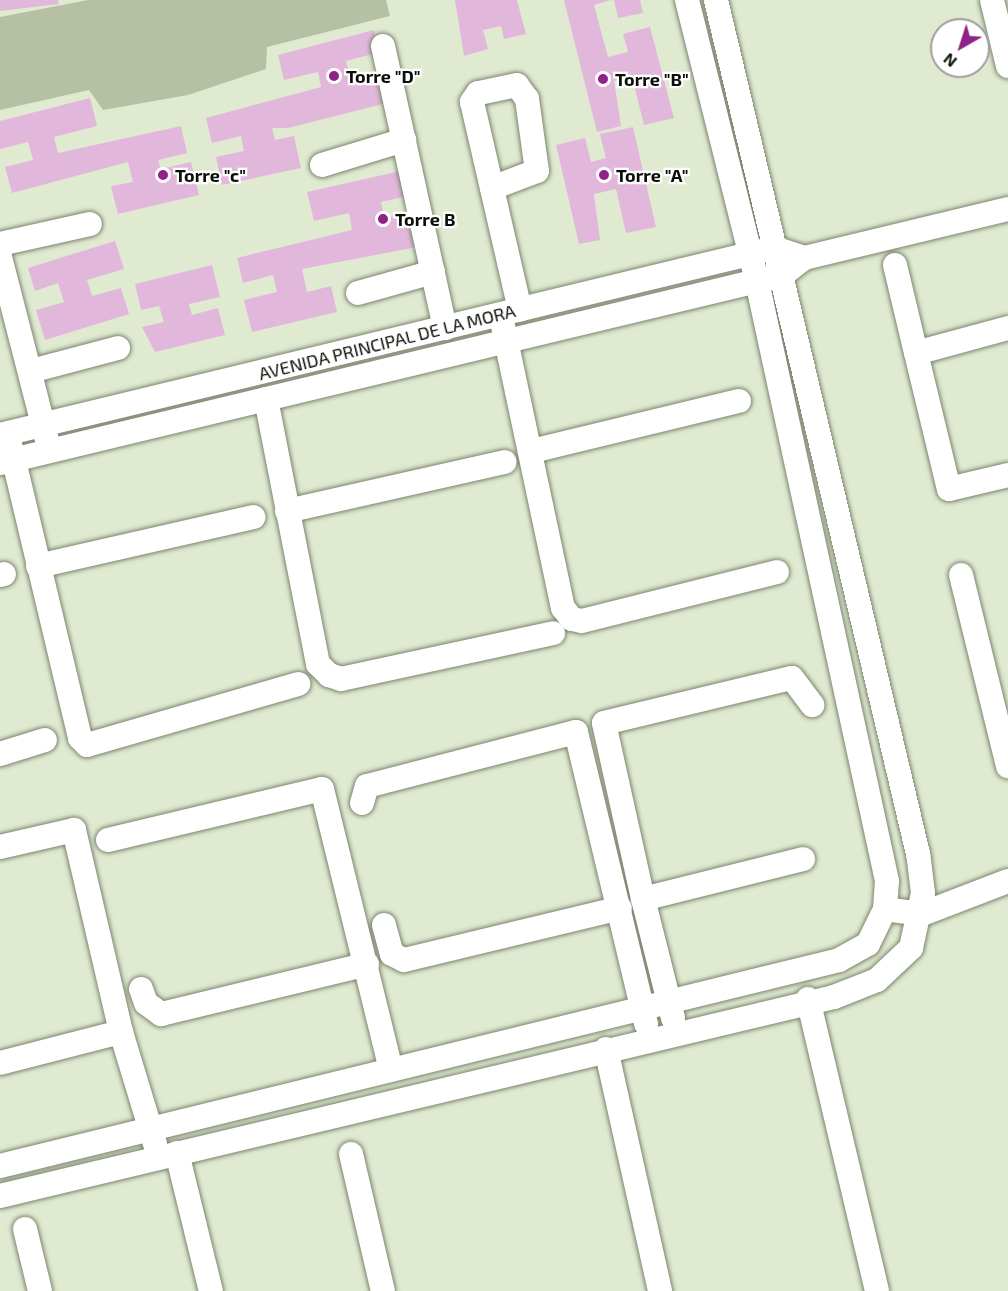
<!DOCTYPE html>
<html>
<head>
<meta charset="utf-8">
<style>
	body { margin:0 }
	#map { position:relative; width:1008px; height:1291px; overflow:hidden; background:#e0ead1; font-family:"Exo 2",sans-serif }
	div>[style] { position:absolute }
	.green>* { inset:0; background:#b5c1a2 }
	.building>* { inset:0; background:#e2b7dc }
	.roads { filter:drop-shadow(0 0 2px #7c856f) drop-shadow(0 0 2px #7c856f) }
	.minor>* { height:24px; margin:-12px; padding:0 12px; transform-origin:12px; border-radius:12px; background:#fff }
	.dots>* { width:16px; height:16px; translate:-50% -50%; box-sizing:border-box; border:3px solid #fff; border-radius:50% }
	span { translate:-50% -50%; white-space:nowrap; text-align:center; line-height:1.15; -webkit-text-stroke:4.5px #fff; paint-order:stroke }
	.poi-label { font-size:18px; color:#0c0f07; font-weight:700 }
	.left { translate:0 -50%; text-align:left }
	.street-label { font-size:18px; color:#0c0f07 }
	.north { position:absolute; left:930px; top:18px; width:60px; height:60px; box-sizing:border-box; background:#fff; border:2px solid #9e9f9c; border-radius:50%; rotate:219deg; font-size:16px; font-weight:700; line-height:24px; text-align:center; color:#0c0f07 }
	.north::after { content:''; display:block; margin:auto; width:21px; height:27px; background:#8e2286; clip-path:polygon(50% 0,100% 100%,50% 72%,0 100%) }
</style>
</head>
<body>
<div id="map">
	<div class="green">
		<div style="clip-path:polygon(88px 0,386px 0,390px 16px,267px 47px,266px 69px,188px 95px,103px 110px,89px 90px,0 110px,0 17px)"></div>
	</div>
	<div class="building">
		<div style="clip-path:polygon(0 0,58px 0,59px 4px,0 11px)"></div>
		<div style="clip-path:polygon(455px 0,517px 0,526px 34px,504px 39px,501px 26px,483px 30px,488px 49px,464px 56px)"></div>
		<div style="clip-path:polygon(564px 0,611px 0,594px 5px,608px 57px,628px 52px,623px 34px,650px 27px,674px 118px,644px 125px,632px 77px,614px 81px,621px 126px,597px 132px)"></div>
		<div style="clip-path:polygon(614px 0,640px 0,643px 13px,618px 18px)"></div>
		<div style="clip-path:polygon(374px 30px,380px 52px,346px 61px,351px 81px,384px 73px,391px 102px,288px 128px,272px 128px,275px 140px,294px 136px,301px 168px,222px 185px,216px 157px,244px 151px,241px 136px,212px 143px,206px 118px,321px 87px,318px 72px,284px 80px,278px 55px)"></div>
		<div style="clip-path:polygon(90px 98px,97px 126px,54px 137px,58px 153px,181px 126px,187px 153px,158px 160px,161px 169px,191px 162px,199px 195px,118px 214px,111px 186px,133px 182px,128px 162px,12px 193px,5px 167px,33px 160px,28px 142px,0 149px,0 121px)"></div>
		<div style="clip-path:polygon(633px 127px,656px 227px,626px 233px,616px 189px,594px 194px,600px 240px,579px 244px,556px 145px,585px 138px,591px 162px,606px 158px,600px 134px)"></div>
		<div style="clip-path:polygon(405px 170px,411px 195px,381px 202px,384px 218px,415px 212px,422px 246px,302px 269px,307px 292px,331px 286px,337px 312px,252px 332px,244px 300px,277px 292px,273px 275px,243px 283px,237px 258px,352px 230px,349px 213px,314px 221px,307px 192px)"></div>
		<div style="clip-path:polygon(115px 241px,124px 269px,87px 280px,92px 296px,121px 288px,129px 314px,45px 340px,36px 310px,64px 302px,58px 283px,35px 291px,28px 268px)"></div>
		<div style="clip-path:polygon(212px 265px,220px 297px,189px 304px,192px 315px,218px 308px,225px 335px,155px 352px,142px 327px,164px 322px,159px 306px,141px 310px,135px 284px)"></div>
	</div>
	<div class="roads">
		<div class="minor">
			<div style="left:992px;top:0;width:68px;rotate:76.4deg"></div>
			<div style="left:383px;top:46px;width:289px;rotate:77.6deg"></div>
			<div style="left:322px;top:165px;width:86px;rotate:-17deg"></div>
			<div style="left:492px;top:188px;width:48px;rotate:-20.7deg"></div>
			<div style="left:537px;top:171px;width:73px;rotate:-97.9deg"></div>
			<div style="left:527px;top:99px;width:17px;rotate:-126deg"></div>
			<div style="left:517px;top:85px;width:40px;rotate:168deg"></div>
			<div style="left:478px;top:93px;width:11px;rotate:124deg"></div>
			<div style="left:472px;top:102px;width:213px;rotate:77deg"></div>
			<div style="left:0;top:244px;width:92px;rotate:-12.5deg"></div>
			<div style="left:0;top:257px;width:189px;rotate:75.6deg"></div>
			<div style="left:804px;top:258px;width:210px;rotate:-13.5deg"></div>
			<div style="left:895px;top:265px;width:90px;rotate:76.6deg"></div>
			<div style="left:358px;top:293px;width:78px;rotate:-15.6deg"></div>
			<div style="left:503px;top:326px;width:288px;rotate:78deg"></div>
			<div style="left:563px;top:608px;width:14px;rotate:51deg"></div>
			<div style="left:572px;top:619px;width:10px;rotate:11deg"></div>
			<div style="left:582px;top:621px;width:201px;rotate:-14.1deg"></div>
			<div style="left:1008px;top:328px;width:95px;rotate:164.8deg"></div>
			<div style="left:916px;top:353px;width:140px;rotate:76.4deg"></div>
			<div style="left:949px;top:489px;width:61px;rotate:-13.3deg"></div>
			<div style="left:31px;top:371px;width:90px;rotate:-14.8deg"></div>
			<div style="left:266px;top:399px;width:270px;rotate:78.9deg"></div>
			<div style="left:318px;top:664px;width:16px;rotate:45deg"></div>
			<div style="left:329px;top:675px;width:13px;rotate:18deg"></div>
			<div style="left:341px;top:679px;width:217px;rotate:-12.2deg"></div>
			<div style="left:0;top:435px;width:796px;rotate:-13.58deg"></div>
			<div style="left:774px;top:248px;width:32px;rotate:18deg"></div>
			<div style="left:804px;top:258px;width:28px;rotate:142deg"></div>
			<div style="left:782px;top:275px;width:804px;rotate:166.48deg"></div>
			<div style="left:10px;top:444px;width:302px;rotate:76.6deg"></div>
			<div style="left:80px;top:738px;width:10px;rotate:45deg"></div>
			<div style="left:87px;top:745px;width:220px;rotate:-16.1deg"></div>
			<div style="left:532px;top:451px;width:213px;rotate:-13.6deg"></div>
			<div style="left:287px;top:511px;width:223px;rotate:-12.7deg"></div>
			<div style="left:38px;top:566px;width:221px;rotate:-12.8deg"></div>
			<div style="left:0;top:575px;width:4px;rotate:-14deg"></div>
			<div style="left:961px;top:575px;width:197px;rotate:76.2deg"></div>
			<div style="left:0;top:754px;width:47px;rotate:-17.3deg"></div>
			<div style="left:362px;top:803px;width:18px;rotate:-74deg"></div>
			<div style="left:367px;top:786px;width:216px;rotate:-14.5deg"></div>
			<div style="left:576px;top:732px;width:300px;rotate:76.5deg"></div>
			<div style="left:108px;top:840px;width:220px;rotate:-13.4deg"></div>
			<div style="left:322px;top:789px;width:289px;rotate:76.2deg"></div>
			<div style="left:0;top:847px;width:76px;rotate:-12.9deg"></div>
			<div style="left:74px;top:830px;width:207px;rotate:76.9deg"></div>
			<div style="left:121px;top:1032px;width:117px;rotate:73.1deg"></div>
			<div style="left:643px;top:899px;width:180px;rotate:-102.5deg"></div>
			<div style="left:604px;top:723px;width:193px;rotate:-13.5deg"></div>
			<div style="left:792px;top:678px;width:34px;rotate:53deg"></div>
			<div style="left:885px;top:909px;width:37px;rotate:8deg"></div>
			<div style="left:922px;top:914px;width:92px;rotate:-21deg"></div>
			<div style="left:384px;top:925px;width:30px;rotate:75deg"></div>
			<div style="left:392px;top:954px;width:13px;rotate:27deg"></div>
			<div style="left:404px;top:960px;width:222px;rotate:-13.5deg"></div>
			<div style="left:141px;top:989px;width:15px;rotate:70deg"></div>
			<div style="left:146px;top:1003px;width:19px;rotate:36deg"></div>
			<div style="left:161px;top:1014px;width:212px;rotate:-13.6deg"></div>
			<div style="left:808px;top:999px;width:300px;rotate:76.7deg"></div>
			<div style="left:673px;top:1018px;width:123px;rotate:-104.1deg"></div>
			<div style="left:643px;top:899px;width:165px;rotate:-14deg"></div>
			<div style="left:606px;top:1049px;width:248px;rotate:77.4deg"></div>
			<div style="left:0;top:1063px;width:125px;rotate:-14.4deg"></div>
			<div style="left:177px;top:1153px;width:142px;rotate:76.2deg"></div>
			<div style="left:351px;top:1154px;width:141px;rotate:76.9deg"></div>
			<div style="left:0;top:1166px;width:864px;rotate:-13.79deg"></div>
			<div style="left:839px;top:960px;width:33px;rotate:-29deg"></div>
			<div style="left:868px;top:944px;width:39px;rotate:-64deg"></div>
			<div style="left:885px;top:909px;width:28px;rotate:-86deg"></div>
			<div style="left:887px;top:881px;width:614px;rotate:-102.23deg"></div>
			<div style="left:757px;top:281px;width:290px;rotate:-104deg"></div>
			<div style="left:0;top:1196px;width:857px;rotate:-13.42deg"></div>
			<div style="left:834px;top:997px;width:46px;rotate:-21.6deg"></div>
			<div style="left:877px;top:980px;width:47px;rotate:-43.3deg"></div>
			<div style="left:911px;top:948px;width:56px;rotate:-77.7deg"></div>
			<div style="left:923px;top:893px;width:39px;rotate:-97deg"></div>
			<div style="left:918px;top:854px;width:878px;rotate:-103.31deg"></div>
			<div style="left:25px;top:1229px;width:64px;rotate:76.4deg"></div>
		</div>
	</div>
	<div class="dots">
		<div style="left:334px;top:76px;background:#8e2286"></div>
		<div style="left:603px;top:79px;background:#8e2286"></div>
		<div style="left:163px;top:175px;background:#8e2286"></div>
		<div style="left:604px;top:175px;background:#8e2286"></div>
		<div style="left:383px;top:219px;background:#8e2286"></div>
	</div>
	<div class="poi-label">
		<span class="left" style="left:346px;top:76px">Torre "D"</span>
		<span class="left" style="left:615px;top:79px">Torre "B"</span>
		<span class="left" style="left:175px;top:175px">Torre "c"</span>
		<span class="left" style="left:616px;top:175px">Torre "A"</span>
		<span class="left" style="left:395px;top:219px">Torre B</span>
	</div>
	<div class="street-label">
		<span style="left:387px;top:342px;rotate:-14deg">AVENIDA PRINCIPAL DE LA MORA</span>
	</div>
	<div class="north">N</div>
</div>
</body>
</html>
